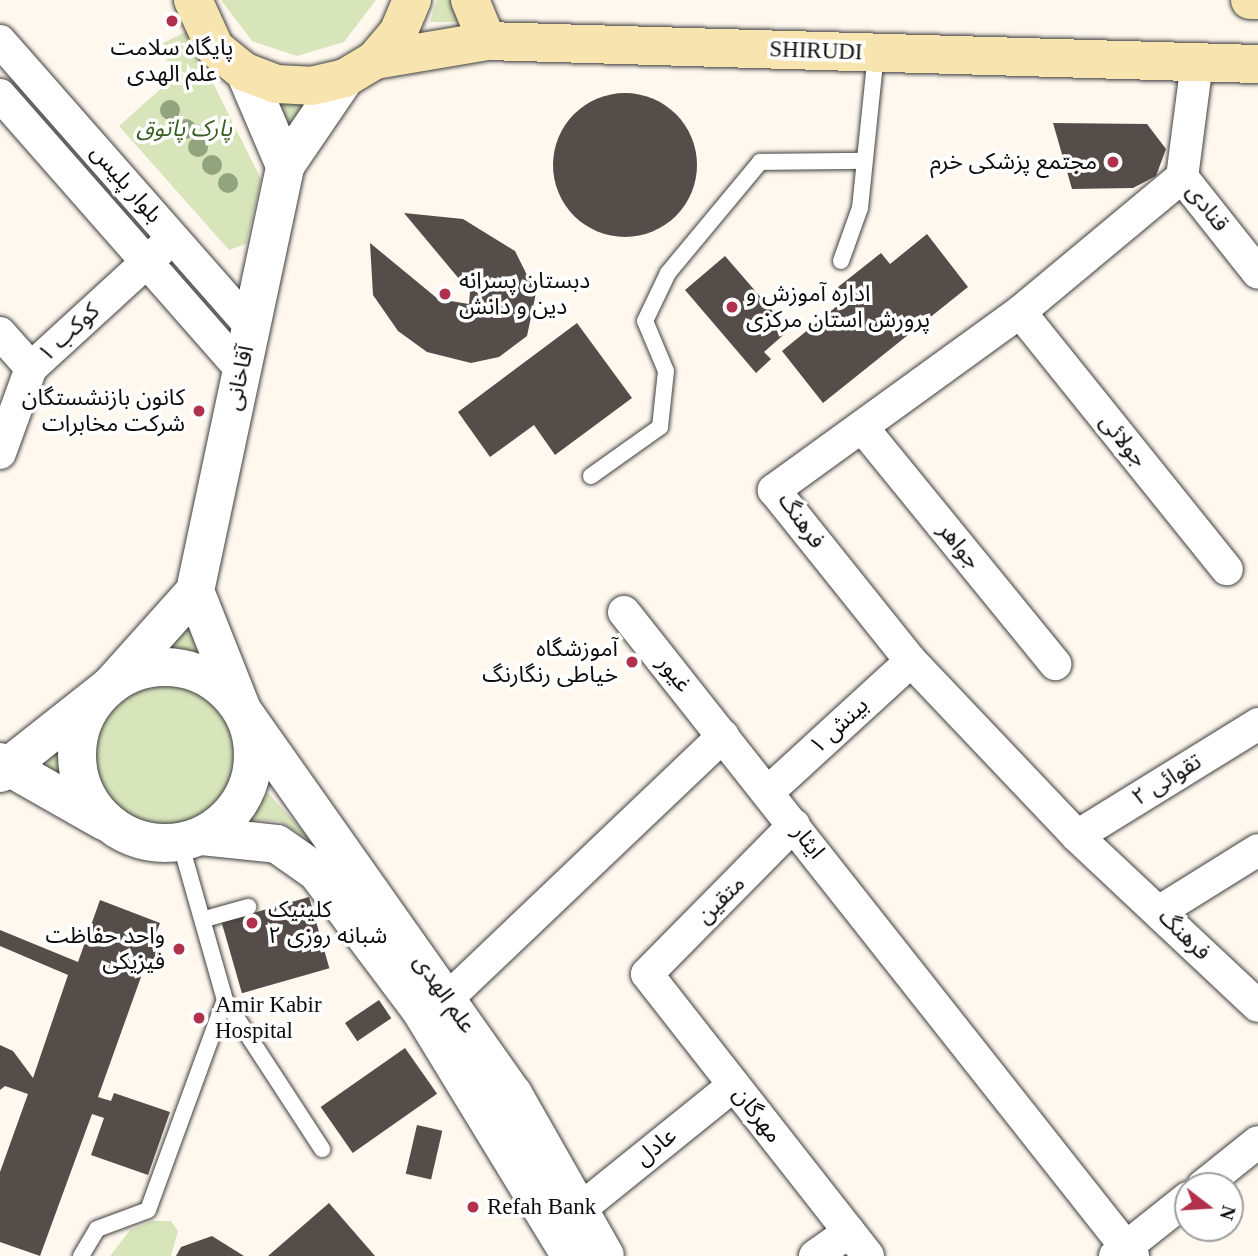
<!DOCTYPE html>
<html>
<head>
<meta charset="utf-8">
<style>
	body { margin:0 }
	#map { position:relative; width:1258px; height:1256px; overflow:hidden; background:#fef8ee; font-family:"Times New Roman","Noto Sans Arabic",serif }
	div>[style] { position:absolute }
	.green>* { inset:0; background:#d8e5bb }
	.round { border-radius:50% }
	.building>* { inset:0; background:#554d4a; transform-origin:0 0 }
	.roads { filter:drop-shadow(0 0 2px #404040) drop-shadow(0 0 2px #404040) }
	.service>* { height:16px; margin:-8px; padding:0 8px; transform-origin:8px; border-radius:8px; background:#fff }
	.minor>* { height:32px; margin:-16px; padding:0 16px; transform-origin:16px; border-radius:16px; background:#fff }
	.tertiary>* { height:38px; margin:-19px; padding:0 19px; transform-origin:19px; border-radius:19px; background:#fff }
	.tertiary>.ring { margin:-19px; padding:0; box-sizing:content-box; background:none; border:38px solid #fff; border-radius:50% }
	.secondary>* { height:38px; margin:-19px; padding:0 19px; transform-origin:19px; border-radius:19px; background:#f8e4af }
	.trees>* { width:20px; height:20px; margin:-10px; border-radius:50%; background:#92a47e }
	.dots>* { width:19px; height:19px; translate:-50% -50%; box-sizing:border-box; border:4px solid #fff; border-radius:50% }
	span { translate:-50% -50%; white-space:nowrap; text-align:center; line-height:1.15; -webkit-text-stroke:7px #fff; paint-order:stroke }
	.poi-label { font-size:23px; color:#0d0d0d }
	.right { translate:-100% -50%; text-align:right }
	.left { translate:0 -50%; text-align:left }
	.street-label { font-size:23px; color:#0d0d0d }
	.park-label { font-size:23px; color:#395f23; font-style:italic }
	.north { position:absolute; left:1174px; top:1172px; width:70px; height:70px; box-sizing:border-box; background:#fff; border:2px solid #9e9e9e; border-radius:50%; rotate:107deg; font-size:19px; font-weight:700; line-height:28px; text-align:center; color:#0d0d0d }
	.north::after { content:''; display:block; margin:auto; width:24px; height:32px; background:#b1314c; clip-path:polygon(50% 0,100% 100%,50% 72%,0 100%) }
</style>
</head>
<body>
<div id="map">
	<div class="green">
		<div style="clip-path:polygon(221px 0,376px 0,344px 42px,297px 56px,252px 41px)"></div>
		<div style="clip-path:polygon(437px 0,455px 0,459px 22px,430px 22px)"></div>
		<div style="clip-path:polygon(187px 31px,261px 179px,246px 244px,229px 250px,119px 126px,175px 76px,159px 45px)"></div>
		<div style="clip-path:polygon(274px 97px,318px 99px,288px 145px)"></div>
		<div style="clip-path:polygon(189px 621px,198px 659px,167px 652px)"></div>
		<div class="round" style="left:96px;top:686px;width:138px;height:138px"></div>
		<div style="clip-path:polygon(64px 744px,66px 764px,71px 789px,46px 768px,51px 751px)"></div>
		<div style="clip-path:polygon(268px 793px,313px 842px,279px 821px,246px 820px)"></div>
		<div style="clip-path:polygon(152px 1221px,171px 1221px,178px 1231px,171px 1256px,110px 1256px,130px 1230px)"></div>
	</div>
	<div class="building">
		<div class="round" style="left:553px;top:93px;width:144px;height:144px"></div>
		<div style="clip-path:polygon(1053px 123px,1147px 124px,1166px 149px,1156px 176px,1133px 188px,1072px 189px)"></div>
		<div style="clip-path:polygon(404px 213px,463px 219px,515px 251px,536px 293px,527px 336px,499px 357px,471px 363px,427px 352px,398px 331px,373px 295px,370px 243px,438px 299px,469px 304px,470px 292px)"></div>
		<div style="clip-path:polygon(927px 234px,968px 287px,823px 403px,782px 351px,842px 302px,833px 291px,881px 253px,890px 264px)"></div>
		<div style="clip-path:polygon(725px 256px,789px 330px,764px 352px,771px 359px,756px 373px,685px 290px)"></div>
		<div style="clip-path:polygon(577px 323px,632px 398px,555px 455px,534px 425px,490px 457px,458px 412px)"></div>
		<div style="left:309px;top:897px;width:74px;height:91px;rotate:74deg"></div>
		<div style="clip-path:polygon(100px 900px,160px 923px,152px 944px,160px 947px,154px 965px,146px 963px,98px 1097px,111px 1101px,114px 1093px,170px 1112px,148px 1175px,91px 1155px,104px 1118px,92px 1114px,40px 1256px,0 1242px,0 1172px,28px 1094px,5px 1086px,0 1090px,0 1045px,13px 1051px,33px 1078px,68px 975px,0 946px,0 930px,78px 962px)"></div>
		<div style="left:379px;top:1000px;width:22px;height:41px;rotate:56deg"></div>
		<div style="left:405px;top:1048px;width:56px;height:103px;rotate:55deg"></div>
		<div style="left:417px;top:1125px;width:26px;height:50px;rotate:13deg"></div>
		<div style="clip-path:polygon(329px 1203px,375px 1256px,268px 1256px)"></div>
		<div style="clip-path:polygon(212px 1236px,244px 1256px,176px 1256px,181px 1247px)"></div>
	</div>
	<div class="roads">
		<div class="service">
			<div style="left:841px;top:261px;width:56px;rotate:-70.3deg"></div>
			<div style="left:860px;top:208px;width:156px;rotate:-84.1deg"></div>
			<div style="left:591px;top:476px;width:85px;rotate:-35.4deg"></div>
			<div style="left:660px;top:427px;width:56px;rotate:-83.9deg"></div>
			<div style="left:666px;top:371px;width:54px;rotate:-112.8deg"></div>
			<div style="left:645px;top:321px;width:53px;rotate:-64.4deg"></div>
			<div style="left:668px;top:273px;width:144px;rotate:-50.3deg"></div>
			<div style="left:760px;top:162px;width:102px;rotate:-0.6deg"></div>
			<div style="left:205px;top:919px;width:45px;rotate:-15.6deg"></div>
			<div style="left:225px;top:1000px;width:178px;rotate:56.9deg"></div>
			<div style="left:81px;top:1256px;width:31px;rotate:-59deg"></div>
			<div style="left:97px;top:1229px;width:54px;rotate:-20.4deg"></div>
			<div style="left:148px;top:1210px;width:224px;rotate:-69.9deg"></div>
			<div style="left:225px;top:1000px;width:164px;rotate:-105.9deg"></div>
		</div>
		<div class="minor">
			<div style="left:0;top:41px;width:381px;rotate:48.7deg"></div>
			<div style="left:1197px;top:62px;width:116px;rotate:97.4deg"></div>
			<div style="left:1182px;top:177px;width:211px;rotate:140.2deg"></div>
			<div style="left:1020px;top:312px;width:304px;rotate:144.1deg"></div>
			<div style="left:774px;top:490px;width:219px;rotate:51.3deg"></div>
			<div style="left:911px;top:661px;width:241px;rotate:46.5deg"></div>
			<div style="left:1077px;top:836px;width:248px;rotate:43.2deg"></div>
			<div style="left:0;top:95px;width:366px;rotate:48.7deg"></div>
			<div style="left:1182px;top:177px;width:122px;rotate:51.6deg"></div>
			<div style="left:1020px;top:312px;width:330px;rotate:51.2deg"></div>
			<div style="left:0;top:333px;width:47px;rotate:48.5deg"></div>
			<div style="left:862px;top:427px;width:306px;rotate:50.8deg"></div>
			<div style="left:0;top:453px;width:90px;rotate:-70deg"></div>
			<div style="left:31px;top:368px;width:178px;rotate:-42.5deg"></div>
			<div style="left:624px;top:612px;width:821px;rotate:51.68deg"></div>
			<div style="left:768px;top:792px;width:194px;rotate:-42.5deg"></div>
			<div style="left:794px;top:825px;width:209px;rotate:134.6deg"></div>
			<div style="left:647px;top:974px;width:358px;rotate:51.9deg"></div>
			<div style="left:1077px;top:836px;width:213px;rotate:-31.7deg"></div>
			<div style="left:1160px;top:911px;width:115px;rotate:-31.9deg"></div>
			<div style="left:448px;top:998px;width:380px;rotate:-43.6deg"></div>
			<div style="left:1203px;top:1186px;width:70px;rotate:-38.7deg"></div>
			<div style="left:579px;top:1210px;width:199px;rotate:-38.9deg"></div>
			<div style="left:815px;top:1256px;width:42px;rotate:-35.2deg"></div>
			<div style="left:1115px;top:1256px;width:93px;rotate:-38.5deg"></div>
		</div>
		<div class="tertiary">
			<div style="left:245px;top:72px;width:102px;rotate:66.9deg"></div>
			<div style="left:195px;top:591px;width:128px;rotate:68.4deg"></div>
			<div style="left:242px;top:710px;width:470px;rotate:54.8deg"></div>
			<div style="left:513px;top:1094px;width:186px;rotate:60.4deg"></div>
			<div style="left:195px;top:591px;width:434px;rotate:-78deg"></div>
			<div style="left:285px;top:166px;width:107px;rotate:-55.7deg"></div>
			<div class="ring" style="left:77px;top:667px;width:138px;height:138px"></div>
			<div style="left:0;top:762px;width:120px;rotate:29.6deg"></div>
			<div style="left:0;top:773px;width:142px;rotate:-38.4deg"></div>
			<div style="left:111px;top:685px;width:126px;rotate:-48.2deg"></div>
			<div style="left:202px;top:836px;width:75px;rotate:6.1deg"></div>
			<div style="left:277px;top:844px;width:49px;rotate:35deg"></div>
			<div style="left:317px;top:872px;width:171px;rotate:53.1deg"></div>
			<div style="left:420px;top:1009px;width:289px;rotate:58.6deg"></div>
		</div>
		<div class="secondary">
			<div style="left:193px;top:0;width:53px;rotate:65.4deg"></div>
			<div style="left:215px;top:48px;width:38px;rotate:39deg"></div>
			<div style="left:245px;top:72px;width:33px;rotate:21deg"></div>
			<div style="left:276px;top:84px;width:35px;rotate:3deg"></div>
			<div style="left:311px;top:86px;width:35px;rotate:-13deg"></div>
			<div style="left:345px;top:78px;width:35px;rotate:-31deg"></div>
			<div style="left:375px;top:60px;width:35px;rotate:-50deg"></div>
			<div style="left:398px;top:33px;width:36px;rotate:-67deg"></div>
			<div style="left:470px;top:0;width:44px;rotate:67.5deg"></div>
			<div style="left:1250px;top:0;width:8px"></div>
			<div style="left:375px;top:60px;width:114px;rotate:-9.6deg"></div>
			<div style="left:487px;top:41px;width:771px;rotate:1.71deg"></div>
		</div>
	</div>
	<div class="trees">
		<div style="left:170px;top:110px"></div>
		<div style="left:186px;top:129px"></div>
		<div style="left:198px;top:147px"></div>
		<div style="left:212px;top:165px"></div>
		<div style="left:228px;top:183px"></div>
	</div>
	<div class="dots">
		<div style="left:172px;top:21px;background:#b1314c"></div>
		<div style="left:1113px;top:162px;background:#b1314c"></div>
		<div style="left:445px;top:294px;background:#b1314c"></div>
		<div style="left:732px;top:307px;background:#b1314c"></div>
		<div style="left:199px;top:411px;background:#b1314c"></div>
		<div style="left:632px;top:662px;background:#b1314c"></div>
		<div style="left:252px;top:923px;background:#b1314c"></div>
		<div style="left:179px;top:949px;background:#b1314c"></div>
		<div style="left:199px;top:1018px;background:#b1314c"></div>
		<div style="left:473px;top:1207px;background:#b1314c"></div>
	</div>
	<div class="poi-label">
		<span style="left:172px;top:61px">پایگاه سلامت<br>علم الهدی</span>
		<span class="right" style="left:1097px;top:162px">مجتمع پزشکی خرم</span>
		<span class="left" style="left:459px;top:294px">دبستان پسرانه<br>دین و دانش</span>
		<span class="left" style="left:746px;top:307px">اداره آموزش و<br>پرورش استان مرکزی</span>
		<span class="right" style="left:185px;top:411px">کانون بازنشستگان<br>شرکت مخابرات</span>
		<span class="right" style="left:618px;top:662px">آموزشگاه<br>خیاطی رنگارنگ</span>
		<span class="left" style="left:268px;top:923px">کلینیک<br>شبانه روزی ۲</span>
		<span class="right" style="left:165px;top:949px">واحد حفاظت<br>فیزیکی</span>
		<span class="left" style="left:215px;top:1018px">Amir Kabir<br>Hospital</span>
		<span class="left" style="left:487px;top:1207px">Refah Bank</span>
	</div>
	<div class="street-label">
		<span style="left:816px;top:51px;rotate:2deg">SHIRUDI</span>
		<span style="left:126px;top:184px;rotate:49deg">بلوار پلیس</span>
		<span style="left:1207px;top:208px;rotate:52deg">قنادی</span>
		<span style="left:69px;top:333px;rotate:-43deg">کوکب ۱</span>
		<span style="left:240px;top:378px;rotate:-78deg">آقاخانی</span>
		<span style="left:1123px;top:441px;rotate:51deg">جولائی</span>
		<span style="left:801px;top:521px;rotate:54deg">فرهنگ</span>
		<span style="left:959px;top:546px;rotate:51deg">جواهر</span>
		<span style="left:674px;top:674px;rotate:51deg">غیور</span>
		<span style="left:839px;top:726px;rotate:-43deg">بینش ۱</span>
		<span style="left:1167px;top:780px;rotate:-32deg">تقوائی ۲</span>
		<span style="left:808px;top:842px;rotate:52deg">ایثار</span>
		<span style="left:721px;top:900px;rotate:-45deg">متقین</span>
		<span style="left:1184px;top:935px;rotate:44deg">فرهنگ</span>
		<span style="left:444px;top:994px;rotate:55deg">علم الهدی</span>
		<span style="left:757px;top:1115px;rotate:52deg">مهرگان</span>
		<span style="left:656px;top:1147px;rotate:-39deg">عادل</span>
	</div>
	<div class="park-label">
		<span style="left:184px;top:129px">پارک پاتوق</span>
	</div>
	<div class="north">N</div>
</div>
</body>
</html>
